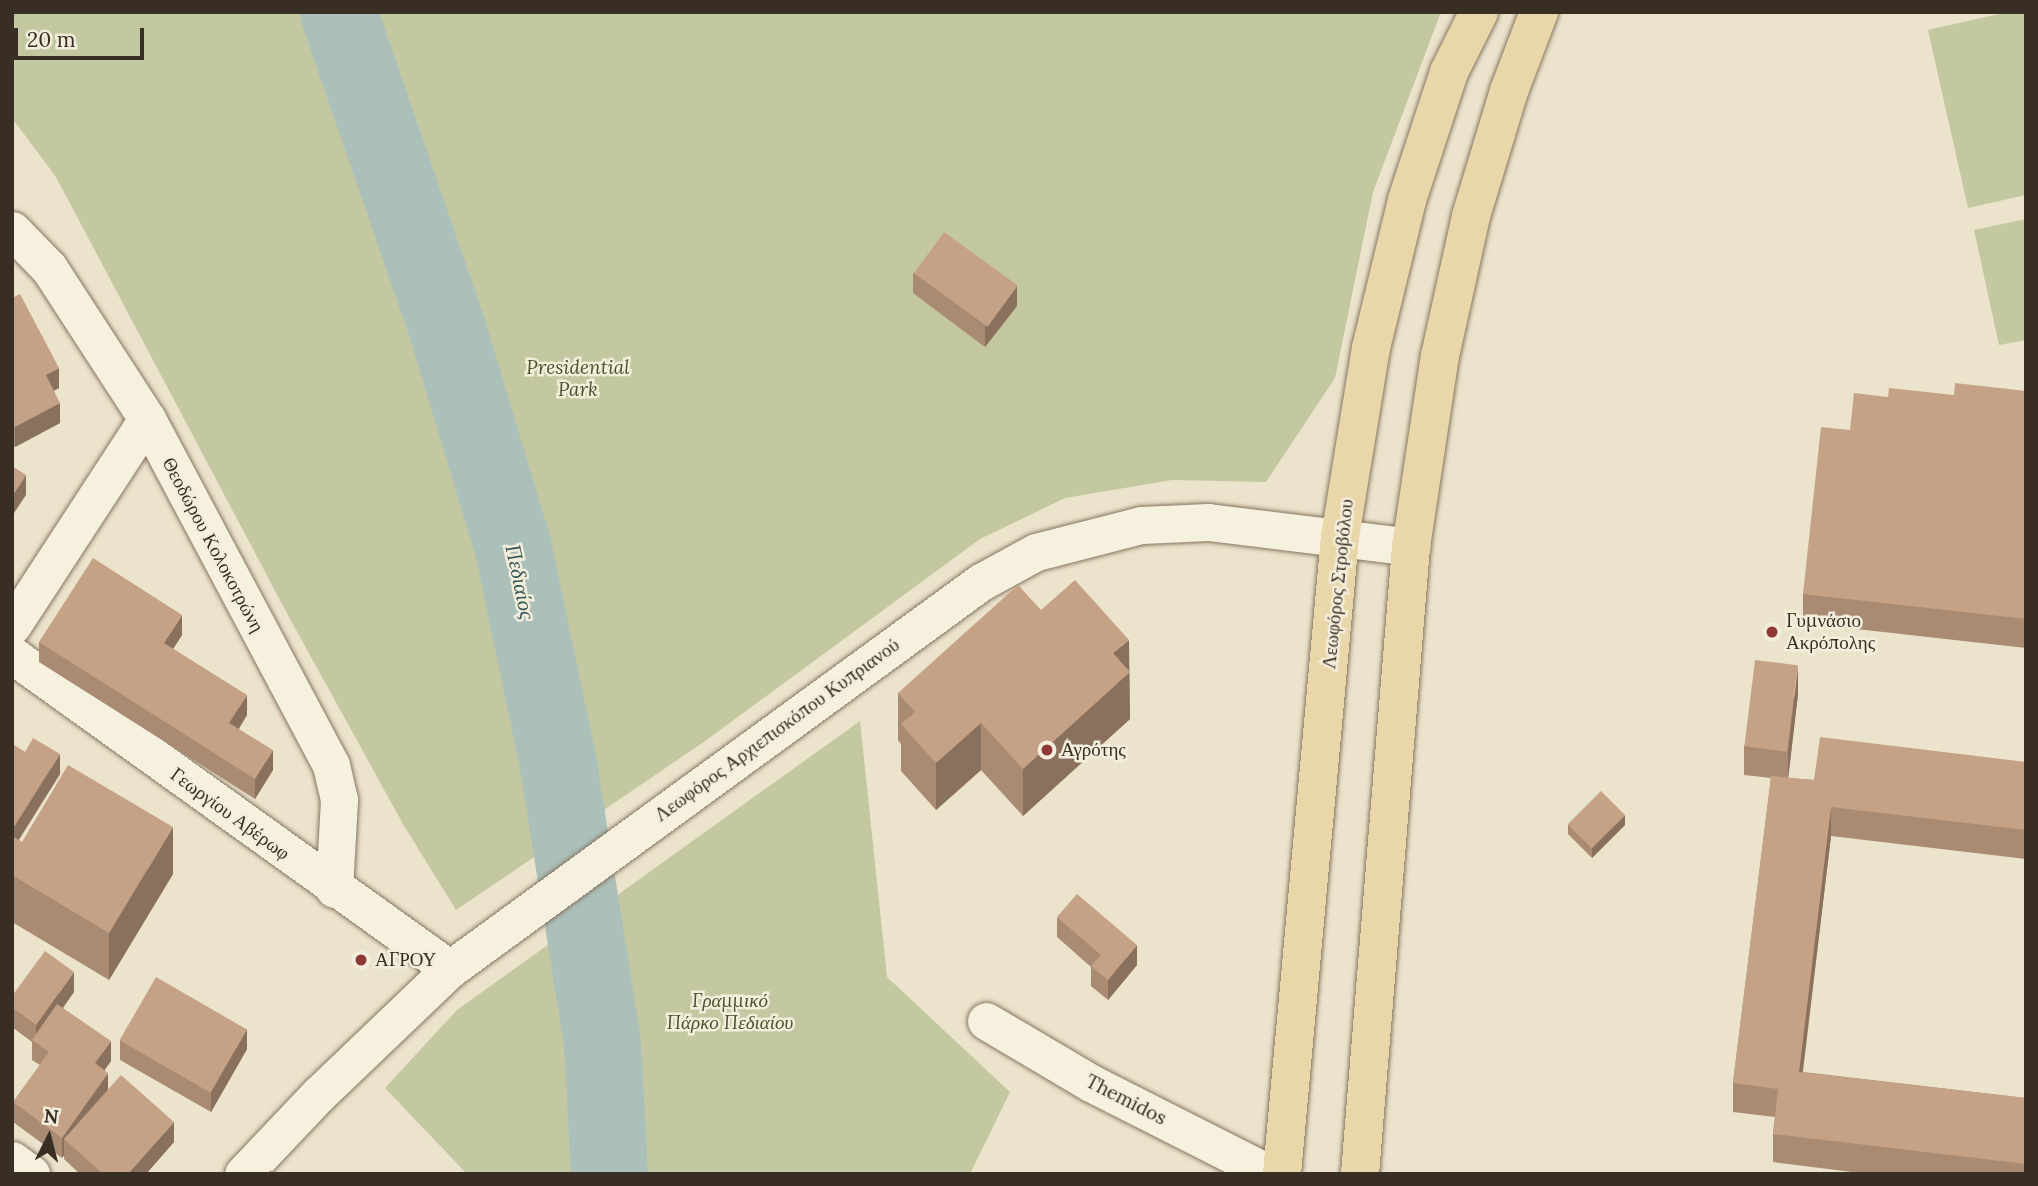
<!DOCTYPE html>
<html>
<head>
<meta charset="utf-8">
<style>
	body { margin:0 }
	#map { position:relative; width:2038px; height:1186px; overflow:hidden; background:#ebe3cc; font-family:Lora,serif }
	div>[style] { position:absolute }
	.green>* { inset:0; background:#c3c8a0 }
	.river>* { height:77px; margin:-38.5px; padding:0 38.5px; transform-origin:38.5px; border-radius:38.5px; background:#acc0bb }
	.roads { filter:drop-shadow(0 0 2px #877661) drop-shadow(0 0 2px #877661) }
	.street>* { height:37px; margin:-18.5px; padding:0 18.5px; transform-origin:18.5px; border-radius:18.5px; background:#f6f0df }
	.primary>* { height:38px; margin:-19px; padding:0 19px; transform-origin:19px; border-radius:19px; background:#e9d7a9 }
	.wall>* { inset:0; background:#a98b73 }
	.shaded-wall>* { inset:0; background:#8a715e }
	.building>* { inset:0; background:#c5a286; transform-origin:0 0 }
	.dots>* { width:19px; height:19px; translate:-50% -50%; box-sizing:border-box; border:4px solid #f3eddb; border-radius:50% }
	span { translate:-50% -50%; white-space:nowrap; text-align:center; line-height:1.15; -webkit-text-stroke:5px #f3eddb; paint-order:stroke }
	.park-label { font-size:19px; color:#48532c; font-style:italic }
	.street-label { font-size:19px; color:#392e23 }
	.poi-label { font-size:19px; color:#392e23 }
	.left { translate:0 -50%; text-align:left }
	.water-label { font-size:21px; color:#345756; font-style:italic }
	.frame { position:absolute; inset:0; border:14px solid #392e23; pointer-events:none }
	.north { position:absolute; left:14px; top:1102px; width:70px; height:70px; -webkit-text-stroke:5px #f3eddb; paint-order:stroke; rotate:6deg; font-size:19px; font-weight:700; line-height:28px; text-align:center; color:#392e23 }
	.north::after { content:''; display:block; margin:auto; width:24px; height:32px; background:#392e23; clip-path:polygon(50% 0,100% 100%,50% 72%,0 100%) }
	.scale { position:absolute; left:14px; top:28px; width:130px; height:32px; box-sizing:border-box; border:4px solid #392e23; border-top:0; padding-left:9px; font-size:21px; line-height:24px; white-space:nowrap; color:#392e23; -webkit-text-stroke:5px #f3eddb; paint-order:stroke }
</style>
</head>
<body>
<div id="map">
	<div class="green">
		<div style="clip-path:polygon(12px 12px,1441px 12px,1373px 192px,1335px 378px,1266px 482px,1172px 480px,1065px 498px,980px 539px,701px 744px,456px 910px,403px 824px,289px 617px,56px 177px,12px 118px)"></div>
		<div style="clip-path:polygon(2008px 12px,2024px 12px,2026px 21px,2026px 195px,1968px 208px,1928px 30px)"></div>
		<div style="clip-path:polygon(2026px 219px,2026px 340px,1999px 345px,1974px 230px)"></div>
		<div style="clip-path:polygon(860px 721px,887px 977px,1010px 1092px,970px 1174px,467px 1174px,385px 1088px,457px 1010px)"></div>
	</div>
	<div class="river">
		<div style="left:338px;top:12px;width:335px;rotate:71deg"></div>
		<div style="left:447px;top:329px;width:225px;rotate:73.2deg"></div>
		<div style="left:512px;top:544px;width:226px;rotate:78.2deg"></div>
		<div style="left:558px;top:765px;width:282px;rotate:81deg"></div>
		<div style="left:602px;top:1044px;width:130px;rotate:86.9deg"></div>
	</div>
	<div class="roads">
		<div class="street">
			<div style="left:12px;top:230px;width:53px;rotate:45.8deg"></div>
			<div style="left:49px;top:268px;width:180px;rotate:57deg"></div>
			<div style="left:147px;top:419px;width:392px;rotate:62deg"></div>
			<div style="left:331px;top:765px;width:36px;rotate:77deg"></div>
			<div style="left:339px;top:800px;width:89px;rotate:93.2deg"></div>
			<div style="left:12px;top:626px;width:247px;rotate:-56.9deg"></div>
			<div style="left:12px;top:655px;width:539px;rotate:35.64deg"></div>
			<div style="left:986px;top:1021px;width:122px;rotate:30.6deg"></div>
			<div style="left:1091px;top:1083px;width:201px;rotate:26.9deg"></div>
			<div style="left:12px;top:1160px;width:24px;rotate:36deg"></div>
			<div style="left:243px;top:1174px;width:110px;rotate:-46.5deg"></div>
			<div style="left:319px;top:1094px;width:181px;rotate:-43.7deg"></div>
			<div style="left:450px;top:969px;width:657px;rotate:-36.09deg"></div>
			<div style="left:981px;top:582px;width:63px;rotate:-28.6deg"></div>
			<div style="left:1036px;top:552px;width:108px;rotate:-14.4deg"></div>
			<div style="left:1141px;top:525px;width:67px;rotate:-2.6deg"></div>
			<div style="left:1208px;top:522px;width:205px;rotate:7deg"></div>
		</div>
		<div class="primary">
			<div style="left:1282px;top:1174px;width:640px;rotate:-84.8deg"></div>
			<div style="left:1340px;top:537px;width:192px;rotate:-80.7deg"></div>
			<div style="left:1371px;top:348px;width:152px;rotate:-76.3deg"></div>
			<div style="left:1407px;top:200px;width:135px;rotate:-71.8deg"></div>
			<div style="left:1449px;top:72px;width:67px;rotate:-63.4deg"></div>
			<div style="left:1360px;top:1174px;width:629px;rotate:-85.35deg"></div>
			<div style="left:1411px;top:547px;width:193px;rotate:-81.4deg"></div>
			<div style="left:1440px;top:356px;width:143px;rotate:-77.5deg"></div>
			<div style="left:1471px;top:216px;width:131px;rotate:-73.1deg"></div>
			<div style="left:1509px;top:91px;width:85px;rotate:-69.2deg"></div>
		</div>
	</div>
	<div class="wall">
		<div style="clip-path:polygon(913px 273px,1017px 306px,985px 347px,913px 293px)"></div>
		<div style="clip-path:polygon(12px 298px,59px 388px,54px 390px,60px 423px,15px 447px,12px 442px)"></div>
		<div style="clip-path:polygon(2026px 391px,2026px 648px,1803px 623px,1803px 594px,1850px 430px,1888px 397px,1954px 395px)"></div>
		<div style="clip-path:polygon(1041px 610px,1129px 671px,1130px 719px,1023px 816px,981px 770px,936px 810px,901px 771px,901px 744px,898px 740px,898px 693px)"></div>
		<div style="clip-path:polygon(182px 635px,173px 649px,247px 715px,239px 729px,273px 770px,255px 799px,39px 662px,39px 642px)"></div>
		<div style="clip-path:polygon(1798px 694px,1788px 778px,1814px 780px,2026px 762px,2026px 859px,1831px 836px,1803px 1072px,2026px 1098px,2026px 1174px,1868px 1174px,1773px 1162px,1773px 1134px,1775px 1117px,1733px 1112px,1733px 1083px,1771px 778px,1744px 775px,1744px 746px)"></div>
		<div style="clip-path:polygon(12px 744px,60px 774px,19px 840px,22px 842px,173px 874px,109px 980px,12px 922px)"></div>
		<div style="clip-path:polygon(1568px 824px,1625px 825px,1592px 858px,1568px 834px)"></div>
		<div style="clip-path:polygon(1057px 917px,1137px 965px,1108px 1000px,1091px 986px,1091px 967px,1057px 937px)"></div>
		<div style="clip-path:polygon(74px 992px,63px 1008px,111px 1061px,104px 1070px,108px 1089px,174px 1142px,146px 1174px,80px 1174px,64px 1159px,64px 1155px,62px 1158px,13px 1122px,13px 1102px,40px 1065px,32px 1060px,32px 1042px,12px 1027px,12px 996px)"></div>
		<div style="clip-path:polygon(120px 1040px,247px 1049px,211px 1112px,120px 1060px)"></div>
	</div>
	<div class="shaded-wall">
		<div style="clip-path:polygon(1017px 286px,1017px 306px,985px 347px,985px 327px)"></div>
		<div style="clip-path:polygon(59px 368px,59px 388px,46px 395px,46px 375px)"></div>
		<div style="clip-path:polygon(60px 403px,60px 423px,15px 447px,15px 427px)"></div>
		<div style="clip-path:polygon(26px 475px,26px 495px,12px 516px,12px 496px)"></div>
		<div style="clip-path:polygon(182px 615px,182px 635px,164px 663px,164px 643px)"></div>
		<div style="clip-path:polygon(1129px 640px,1130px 719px,1023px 816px,1023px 769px,1113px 653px)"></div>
		<div style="clip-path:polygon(1798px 665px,1798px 694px,1788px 780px,1788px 751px)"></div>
		<div style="clip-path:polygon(247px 695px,247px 715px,229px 743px,229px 723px)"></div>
		<div style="clip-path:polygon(981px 723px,981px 770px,936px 810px,936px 763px)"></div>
		<div style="clip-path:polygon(273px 750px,273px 770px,255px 799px,255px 779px)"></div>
		<div style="clip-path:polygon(60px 754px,60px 774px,12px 850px,12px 830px)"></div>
		<div style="clip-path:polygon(1831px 807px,1831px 836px,1799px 1100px,1799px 1072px)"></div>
		<div style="clip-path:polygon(1625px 815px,1625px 825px,1592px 858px,1592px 848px)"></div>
		<div style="clip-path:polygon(173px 827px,173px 874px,109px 980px,109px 933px)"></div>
		<div style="clip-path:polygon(1137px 945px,1137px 965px,1108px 1000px,1108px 980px)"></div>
		<div style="clip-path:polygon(74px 972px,74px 992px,37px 1044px,36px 1043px,36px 1025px)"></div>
		<div style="clip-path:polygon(247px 1029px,247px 1049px,211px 1112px,211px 1092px)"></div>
		<div style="clip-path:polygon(111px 1041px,111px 1061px,95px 1084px,95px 1063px)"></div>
		<div style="clip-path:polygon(108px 1073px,108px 1093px,64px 1139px,64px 1155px,62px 1158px,62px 1138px)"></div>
		<div style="clip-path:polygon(174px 1122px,174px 1142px,146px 1174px,128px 1174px)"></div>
	</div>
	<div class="building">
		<div style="left:944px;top:232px;width:91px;height:51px;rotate:36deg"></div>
		<div style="clip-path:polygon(20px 294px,59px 368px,46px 375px,60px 403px,15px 427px,12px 422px,12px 298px)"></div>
		<div style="clip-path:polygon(1955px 383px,2026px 391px,2026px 619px,1803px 594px,1821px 427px,1850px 430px,1854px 393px,1888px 397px,1889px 388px,1954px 395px)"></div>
		<div style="clip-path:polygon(12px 466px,26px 475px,12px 496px)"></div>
		<div style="clip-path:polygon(93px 558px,182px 615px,164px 643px,247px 695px,229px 723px,273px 750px,255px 779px,39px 642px)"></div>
		<div style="clip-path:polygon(1075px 580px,1129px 640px,1113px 653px,1130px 672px,1023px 769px,981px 723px,936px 763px,901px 724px,915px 712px,898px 693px,1018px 585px,1041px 610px)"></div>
		<div style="left:1755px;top:660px;width:43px;height:87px;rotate:7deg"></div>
		<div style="clip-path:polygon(1820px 737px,2026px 762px,2026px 830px,1831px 807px,1799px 1072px,2026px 1098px,2026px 1164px,1773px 1134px,1778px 1089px,1733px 1083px,1771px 776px,1814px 780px)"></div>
		<div style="clip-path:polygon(33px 738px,60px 754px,12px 830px,12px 744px,25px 752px)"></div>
		<div style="clip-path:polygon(68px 765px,173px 827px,109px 933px,12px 875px,12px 836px,22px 842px)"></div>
		<div style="left:1601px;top:791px;width:34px;height:47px;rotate:45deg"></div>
		<div style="clip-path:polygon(1077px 894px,1137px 945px,1108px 980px,1091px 966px,1101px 955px,1057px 917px)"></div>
		<div style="clip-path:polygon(45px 951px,74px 972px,36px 1025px,12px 1007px,12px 996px)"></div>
		<div style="left:156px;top:977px;width:105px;height:73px;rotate:30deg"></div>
		<div style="clip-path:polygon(57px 1004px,111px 1041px,95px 1063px,108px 1073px,62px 1138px,13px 1102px,49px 1052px,32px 1040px)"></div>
		<div style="clip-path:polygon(121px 1075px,174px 1122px,128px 1174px,103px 1174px,64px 1139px)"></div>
		<div style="clip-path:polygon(270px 1170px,277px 1174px,268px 1174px)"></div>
	</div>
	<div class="dots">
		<div style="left:1772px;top:632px;background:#8f3937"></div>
		<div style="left:1047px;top:750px;background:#8f3937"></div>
		<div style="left:361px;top:960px;background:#8f3937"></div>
	</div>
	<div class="park-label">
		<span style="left:578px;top:379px">Presidential<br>Park</span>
		<span style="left:730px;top:1012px">Γραμμικό<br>Πάρκο Πεδιαίου</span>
	</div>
	<div class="street-label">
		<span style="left:213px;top:545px;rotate:62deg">Θεοδώρου Κολοκοτρώνη</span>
		<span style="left:1338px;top:584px;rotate:-84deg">Λεωφόρος Στροβόλου</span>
		<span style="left:777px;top:730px;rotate:-36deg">Λεωφόρος Αρχιεπισκόπου Κυπριανού</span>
		<span style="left:230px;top:814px;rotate:36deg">Γεωργίου Αβέρωφ</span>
		<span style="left:1126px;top:1100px;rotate:27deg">Themidos</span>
	</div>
	<div class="poi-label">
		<span class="left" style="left:1786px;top:632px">Γυμνάσιο<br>Ακρόπολης</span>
		<span class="left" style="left:1061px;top:750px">Αγρότης</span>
		<span class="left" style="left:375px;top:960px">ΑΓΡΟΥ</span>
	</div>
	<div class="water-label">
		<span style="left:520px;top:582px;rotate:78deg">Πεδιαίος</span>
	</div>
	<div class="frame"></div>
	<div class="north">N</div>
	<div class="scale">20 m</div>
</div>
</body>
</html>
